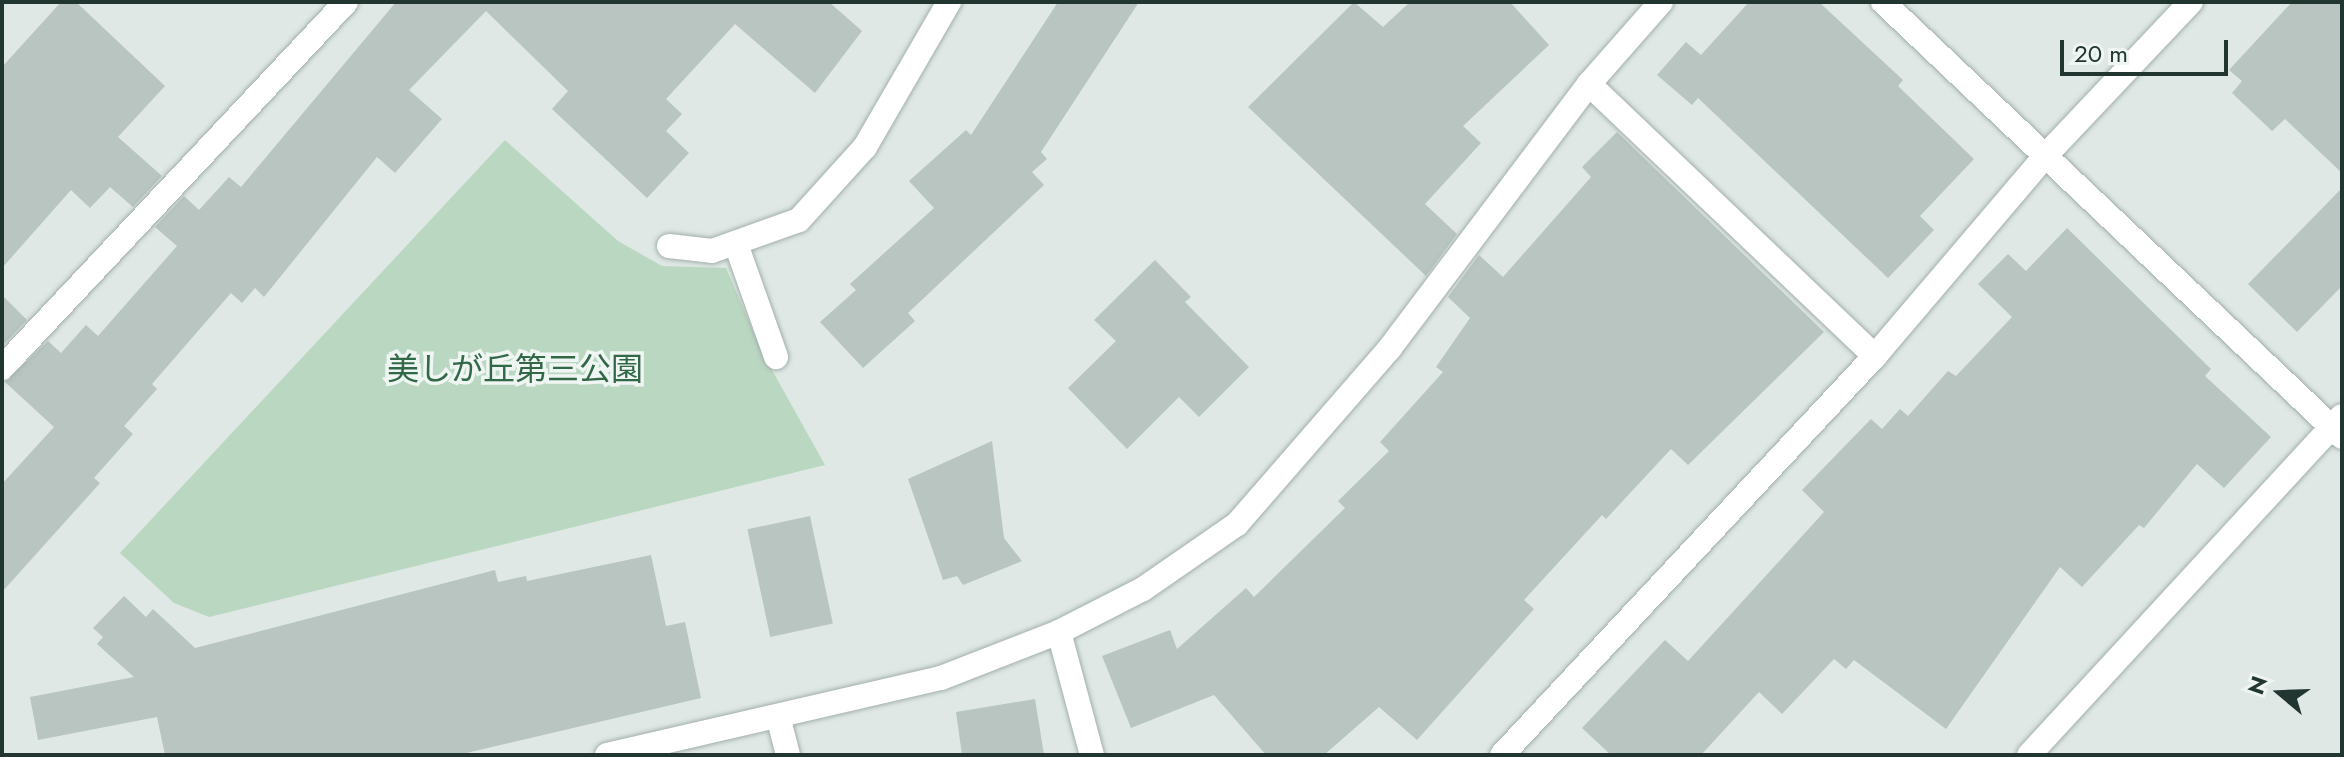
<!DOCTYPE html>
<html>
<head>
<meta charset="utf-8">
<style>
	body { margin:0 }
	#map { position:relative; width:2344px; height:757px; overflow:hidden; background:#dfe8e4; font-family:Jost,"Noto Sans JP",sans-serif }
	div>[style] { position:absolute }
	.green>* { inset:0; background:#bad7c2 }
	.building>* { inset:0; background:#b8c5c0; transform-origin:0 0 }
	.roads { filter:drop-shadow(0 0 2px #a3afab) drop-shadow(0 0 2px #a3afab) }
	.minor>* { height:24px; margin:-12px; padding:0 12px; transform-origin:12px; border-radius:12px; background:#fff }
	span { translate:-50% -50%; white-space:nowrap; text-align:center; line-height:1.15; -webkit-text-stroke:7px #eff5f2; paint-order:stroke }
	.park-label { font-size:32px; color:#316847 }
	.frame { position:absolute; inset:0; border:4px solid #223631; pointer-events:none }
	.north { position:absolute; left:2240px; top:653px; width:80px; height:80px; -webkit-text-stroke:6px #eff5f2; paint-order:stroke; rotate:289deg; font-size:22px; font-weight:700; line-height:32px; text-align:center; color:#223631 }
	.north::after { content:''; display:block; margin:auto; width:28px; height:36px; background:#223631; clip-path:polygon(50% 0,100% 100%,50% 72%,0 100%) }
	.scale { position:absolute; left:2060px; top:40px; width:168px; height:36px; box-sizing:border-box; border:4px solid #223631; border-top:0; padding-left:10px; font-size:24px; line-height:28px; white-space:nowrap; color:#223631; -webkit-text-stroke:6px #eff5f2; paint-order:stroke }
</style>
</head>
<body>
<div id="map">
	<div class="green">
		<div style="clip-path:polygon(505px 140px,618px 241px,662px 266px,726px 268px,763px 354px,825px 465px,209px 617px,174px 603px,120px 553px)"></div>
	</div>
	<div class="building">
		<div style="clip-path:polygon(61px 2px,76px 2px,165px 86px,118px 137px,162px 176px,133px 207px,110px 187px,90px 208px,71px 190px,2px 268px,2px 67px)"></div>
		<div style="clip-path:polygon(396px 2px,829px 2px,862px 31px,815px 93px,735px 24px,666px 99px,682px 114px,666px 131px,689px 153px,647px 198px,552px 109px,568px 91px,486px 11px,409px 90px,442px 119px,395px 173px,377px 157px,264px 297px,255px 288px,242px 303px,231px 293px,152px 384px,157px 389px,124px 426px,133px 434px,94px 478px,100px 483px,2px 592px,2px 484px,54px 427px,5px 382px,48px 341px,61px 353px,86px 325px,98px 336px,177px 246px,155px 227px,184px 196px,199px 210px,229px 177px,241px 187px)"></div>
		<div style="clip-path:polygon(1058px 2px,1139px 2px,1041px 152px,1047px 159px,1032px 172px,1044px 185px,908px 313px,915px 321px,863px 368px,820px 322px,856px 290px,850px 284px,934px 208px,909px 181px,966px 130px,971px 135px)"></div>
		<div style="clip-path:polygon(1354px 2px,1383px 27px,1410px 2px,1510px 2px,1549px 45px,1463px 126px,1481px 143px,1425px 204px,1457px 234px,1426px 276px,1248px 107px)"></div>
		<div style="clip-path:polygon(1749px 2px,1819px 2px,1903px 80px,1898px 86px,1974px 159px,1920px 216px,1934px 230px,1888px 278px,1698px 98px,1692px 105px,1657px 75px,1686px 42px,1701px 55px)"></div>
		<div style="clip-path:polygon(2292px 2px,2342px 2px,2342px 173px,2285px 119px,2272px 131px,2232px 93px,2242px 81px,2229px 70px)"></div>
		<div style="clip-path:polygon(1617px 132px,1824px 332px,1688px 465px,1671px 449px,1606px 519px,1602px 515px,1524px 600px,1534px 609px,1417px 740px,1379px 707px,1324px 755px,1266px 755px,1214px 695px,1131px 728px,1102px 656px,1170px 630px,1177px 649px,1246px 588px,1254px 597px,1345px 508px,1338px 501px,1389px 451px,1380px 442px,1443px 372px,1436px 367px,1470px 318px,1448px 297px,1479px 255px,1503px 277px,1591px 177px,1582px 167px)"></div>
		<div style="clip-path:polygon(2342px 188px,2342px 286px,2297px 332px,2248px 284px)"></div>
		<div style="clip-path:polygon(2067px 228px,2211px 369px,2205px 376px,2271px 437px,2224px 488px,2197px 464px,2144px 528px,2139px 525px,2082px 587px,2060px 567px,1946px 729px,1854px 660px,1846px 669px,1834px 659px,1782px 714px,1759px 692px,1701px 755px,1611px 755px,1582px 728px,1665px 640px,1688px 661px,1824px 512px,1802px 490px,1871px 419px,1882px 429px,1900px 409px,1908px 416px,1948px 371px,1956px 376px,2012px 317px,1978px 284px,2008px 254px,2026px 271px)"></div>
		<div style="clip-path:polygon(1155px 260px,1191px 297px,1185px 302px,1249px 367px,1199px 417px,1179px 397px,1127px 449px,1068px 388px,1116px 341px,1094px 320px)"></div>
		<div style="clip-path:polygon(2px 295px,27px 320px,2px 346px)"></div>
		<div style="clip-path:polygon(992px 441px,1004px 538px,1022px 561px,963px 585px,957px 576px,943px 580px,908px 479px)"></div>
		<div style="left:810px;top:516px;width:110px;height:64px;rotate:78deg"></div>
		<div style="clip-path:polygon(651px 555px,666px 626px,685px 622px,701px 698px,458px 755px,165px 755px,157px 717px,38px 740px,30px 697px,134px 677px,97px 644px,103px 637px,93px 628px,124px 596px,146px 617px,153px 609px,195px 648px,495px 570px,498px 582px,526px 576px,527px 581px)"></div>
		<div style="clip-path:polygon(1035px 699px,1044px 755px,962px 755px,956px 712px)"></div>
	</div>
	<div class="roads">
		<div class="minor">
			<div style="left:1883px;top:2px;width:632px;rotate:43.46deg"></div>
			<div style="left:1589px;top:84px;width:395px;rotate:43.6deg"></div>
			<div style="left:736px;top:244px;width:120px;rotate:70.5deg"></div>
			<div style="left:669px;top:246px;width:43px;rotate:6.6deg"></div>
			<div style="left:712px;top:251px;width:92px;rotate:-19.6deg"></div>
			<div style="left:799px;top:220px;width:98px;rotate:-47.9deg"></div>
			<div style="left:865px;top:147px;width:168px;rotate:-59.9deg"></div>
			<div style="left:2px;top:368px;width:502px;rotate:-46.77deg"></div>
			<div style="left:1059px;top:632px;width:127px;rotate:75deg"></div>
			<div style="left:778px;top:716px;width:40px;rotate:75.6deg"></div>
			<div style="left:607px;top:755px;width:343px;rotate:-13deg"></div>
			<div style="left:941px;top:678px;width:127px;rotate:-21.3deg"></div>
			<div style="left:1059px;top:632px;width:94px;rotate:-27.1deg"></div>
			<div style="left:1143px;top:589px;width:114px;rotate:-34.7deg"></div>
			<div style="left:1237px;top:524px;width:233px;rotate:-49deg"></div>
			<div style="left:1390px;top:348px;width:331px;rotate:-53deg"></div>
			<div style="left:1589px;top:84px;width:109px;rotate:-48.7deg"></div>
			<div style="left:1502px;top:755px;width:546px;rotate:-46.93deg"></div>
			<div style="left:1875px;top:356px;width:267px;rotate:-49.6deg"></div>
			<div style="left:2048px;top:153px;width:208px;rotate:-46.6deg"></div>
			<div style="left:2029px;top:755px;width:461px;rotate:-47.3deg"></div>
		</div>
	</div>
	<div class="park-label">
		<span style="left:515px;top:369px">美しが丘第三公園</span>
	</div>
	<div class="frame"></div>
	<div class="north">N</div>
	<div class="scale">20 m</div>
</div>
</body>
</html>
